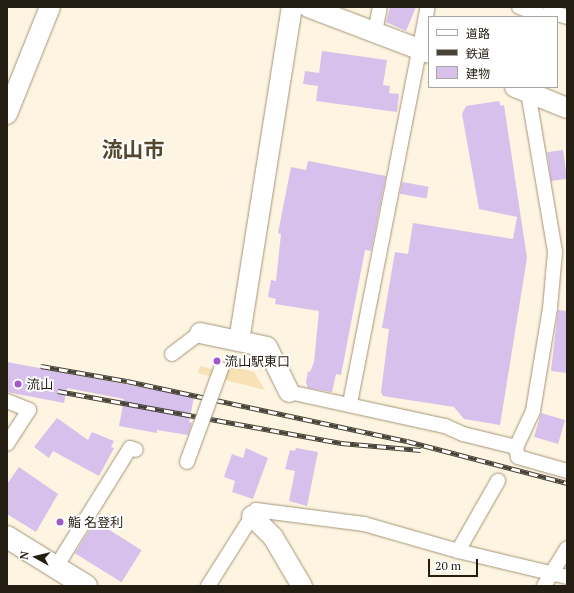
<!DOCTYPE html>
<html>
<head>
<meta charset="utf-8">
<style>
	body { margin:0 }
	#map { position:relative; width:574px; height:593px; overflow:hidden; background:#fdf4e1; font-family:"PT Serif","Noto Sans JP",serif }
	div>[style] { position:absolute }
	.green>* { inset:0; background:#f7e1b5 }
	.building>* { inset:0; background:#d7c0eb; transform-origin:0 0 }
	.roads { filter:drop-shadow(0 0 1px #a39477) drop-shadow(0 0 1px #a39477) }
	.street>* { height:14px; margin:-7px; padding:0 7px; transform-origin:7px; border-radius:7px; background:#fff }
	.secondary>* { height:20px; margin:-10px; padding:0 10px; transform-origin:10px; border-radius:10px; background:#fff }
	.primary>* { height:22px; margin:-11px; padding:0 11px; transform-origin:11px; border-radius:11px; background:#fff }
	.rail>* { height:4.5px; margin-top:-2.25px; transform-origin:0; background:repeating-linear-gradient(90deg,#fff 0 9px,#494337 0 18px); box-sizing:border-box; border-block:1px solid #494337 }
	.bridges { filter:drop-shadow(0 0 1px #a39477) drop-shadow(0 0 1px #a39477) }
	.street-bridge>* { height:14px; margin:-7px; padding:0 7px; transform-origin:7px; border-radius:7px; background:#fff }
	.dots>* { width:11px; height:11px; translate:-50% -50%; box-sizing:border-box; border:2px solid #fff; border-radius:50% }
	span { translate:-50% -50%; white-space:nowrap; text-align:center; line-height:1.15; -webkit-text-stroke:3.5px #fff; paint-order:stroke }
	.poi-label { font-size:13px; color:#231d12 }
	.left { translate:0 -50%; text-align:left }
	.town-label { font-size:21px; color:#54472c; font-weight:700 }
	.frame { position:absolute; inset:0; border:8px solid #231d12; pointer-events:none }
	.legend { position:absolute; left:428px; top:16px; width:130px; height:72px; box-sizing:border-box; background:#fff; border:1px solid #a7a5a0; margin:0; padding:5px 7px; list-style:none; font-size:12px; color:#231d12 }
	.legend li { display:flex; align-items:center; gap:8px; height:20px }
	.legend b { width:20px; border:1px solid #a7a5a0 }
	.north { position:absolute; left:16px; top:537px; width:40px; height:40px; -webkit-text-stroke:3px #fff; paint-order:stroke; rotate:278deg; font-size:11px; font-weight:700; line-height:16px; text-align:center; color:#231d12 }
	.north::after { content:''; display:block; margin:auto; width:14px; height:18px; background:#231d12; clip-path:polygon(50% 0,100% 100%,50% 72%,0 100%) }
	.scale { position:absolute; left:428px; top:559px; width:50px; height:18px; box-sizing:border-box; border:2px solid #231d12; border-top:0; padding-left:5px; font-size:12px; line-height:14px; white-space:nowrap; color:#231d12; -webkit-text-stroke:3px #fff; paint-order:stroke }
</style>
</head>
<body>
<div id="map">
	<div class="green">
		<div style="clip-path:polygon(226px 365px,254px 372px,265px 390px,198px 373px,200px 366px,215px 370px)"></div>
	</div>
	<div class="building">
		<div style="clip-path:polygon(390px 7px,416px 7px,406px 31px,386px 22px)"></div>
		<div style="clip-path:polygon(322px 51px,387px 60px,383px 85px,390px 86px,389px 93px,399px 94px,397px 112px,316px 101px,318px 86px,303px 84px,305px 71px,319px 73px)"></div>
		<div style="clip-path:polygon(499px 101px,501px 106px,504px 105px,527px 258px,500px 425px,464px 419px,454px 407px,383px 396px,381px 392px,389px 329px,382px 328px,395px 252px,408px 254px,413px 223px,513px 239px,517px 217px,479px 209px,462px 114px,466px 106px)"></div>
		<div style="left:563px;top:150px;width:29px;height:16px;rotate:82deg"></div>
		<div style="clip-path:polygon(308px 161px,386px 176px,371px 251px,365px 250px,341px 375px,336px 374px,332px 392px,308px 388px,306px 382px,308px 371px,310px 372px,314px 362px,319px 311px,275px 304px,276px 299px,268px 297px,271px 280px,276px 281px,281px 234px,278px 233px,291px 167px,306px 170px)"></div>
		<div style="left:402px;top:182px;width:27px;height:12px;rotate:10deg"></div>
		<div style="clip-path:polygon(558px 310px,567px 311px,567px 373px,551px 371px)"></div>
		<div style="clip-path:polygon(7px 362px,194px 397px,189px 422px,192px 423px,188px 435px,157px 430px,157px 433px,119px 426px,124px 399px,67px 388px,64px 403px,7px 392px)"></div>
		<div style="left:541px;top:413px;width:25px;height:25px;rotate:16deg"></div>
		<div style="clip-path:polygon(57px 418px,88px 440px,92px 432px,114px 441px,111px 447px,114px 448px,99px 476px,53px 451px,49px 458px,34px 447px)"></div>
		<div style="clip-path:polygon(246px 448px,268px 458px,253px 499px,232px 492px,235px 481px,224px 477px,232px 454px,243px 458px)"></div>
		<div style="clip-path:polygon(296px 448px,318px 452px,307px 506px,289px 501px,295px 471px,285px 469px,290px 450px,295px 451px)"></div>
		<div style="clip-path:polygon(19px 467px,58px 494px,36px 532px,7px 514px,7px 484px)"></div>
		<div style="left:95px;top:521px;width:55px;height:38px;rotate:32deg"></div>
	</div>
	<div class="roads">
		<div class="street">
			<div style="left:519px;top:7px;width:29px;rotate:20deg"></div>
			<div style="left:550px;top:12px;width:18px;rotate:16deg"></div>
			<div style="left:375px;top:32px;width:25px;rotate:-79deg"></div>
			<div style="left:528px;top:92px;width:162px;rotate:80.4deg"></div>
			<div style="left:555px;top:252px;width:56px;rotate:95.1deg"></div>
			<div style="left:550px;top:308px;width:104px;rotate:99.4deg"></div>
			<div style="left:533px;top:411px;width:40px;rotate:115deg"></div>
			<div style="left:516px;top:447px;width:10px;rotate:79deg"></div>
			<div style="left:518px;top:457px;width:51px;rotate:15.9deg"></div>
			<div style="left:172px;top:354px;width:35px;rotate:-37deg"></div>
			<div style="left:289px;top:392px;width:160px;rotate:12.3deg"></div>
			<div style="left:445px;top:426px;width:20px;rotate:24deg"></div>
			<div style="left:463px;top:434px;width:55px;rotate:13.8deg"></div>
			<div style="left:7px;top:401px;width:24px;rotate:22deg"></div>
			<div style="left:29px;top:410px;width:40px;rotate:122.9deg"></div>
			<div style="left:350px;top:403px;width:404px;rotate:-78.9deg"></div>
			<div style="left:458px;top:551px;width:81px;rotate:-60.3deg"></div>
			<div style="left:56px;top:567px;width:140px;rotate:-58.1deg"></div>
			<div style="left:130px;top:448px;width:6px;rotate:18deg"></div>
			<div style="left:208px;top:586px;width:90px;rotate:-57.7deg"></div>
			<div style="left:256px;top:510px;width:109px;rotate:7.4deg"></div>
			<div style="left:364px;top:524px;width:98px;rotate:16deg"></div>
			<div style="left:458px;top:551px;width:112px;rotate:13.4deg"></div>
			<div style="left:544px;top:586px;width:44px;rotate:-58.8deg"></div>
		</div>
		<div class="secondary">
			<div style="left:308px;top:7px;width:129px;rotate:20.8deg"></div>
			<div style="left:515px;top:87px;width:56px;rotate:22deg"></div>
			<div style="left:7px;top:114px;width:115px;rotate:-68.1deg"></div>
			<div style="left:200px;top:333px;width:68px;rotate:11.8deg"></div>
			<div style="left:267px;top:347px;width:50px;rotate:63.9deg"></div>
			<div style="left:239px;top:341px;width:338px;rotate:-81deg"></div>
			<div style="left:252px;top:516px;width:30px;rotate:45deg"></div>
			<div style="left:273px;top:537px;width:57px;rotate:59.4deg"></div>
		</div>
		<div class="primary">
			<div style="left:7px;top:537px;width:93px;rotate:31.8deg"></div>
		</div>
	</div>
	<div class="rail">
		<div style="left:41px;top:366px;width:87px;rotate:9.9deg"></div>
		<div style="left:127px;top:381px;width:286px;rotate:12.1deg"></div>
		<div style="left:407px;top:441px;width:165px;rotate:14.7deg"></div>
		<div style="left:58px;top:391px;width:288px;rotate:10.4deg"></div>
		<div style="left:341px;top:443px;width:80px;rotate:5deg"></div>
	</div>
	<div class="bridges">
		<div class="street-bridge">
			<div style="left:187px;top:462px;width:99px;rotate:-69.9deg"></div>
		</div>
	</div>
	<div class="dots">
		<div style="left:217px;top:361px;background:#9f59cd"></div>
		<div style="left:18px;top:384px;background:#9f59cd"></div>
		<div style="left:60px;top:522px;background:#9f59cd"></div>
	</div>
	<div class="poi-label">
		<span class="left" style="left:225px;top:361px">流山駅東口</span>
		<span class="left" style="left:27px;top:384px">流山</span>
		<span class="left" style="left:68px;top:522px">鮨 名登利</span>
	</div>
	<div class="town-label">
		<span style="left:133px;top:149px">流山市</span>
	</div>
	<div class="frame"></div>
	<ul class="legend">
	<li><b style="height:5px;background:#fff"></b>道路</li>
	<li><b style="height:5px;background:#494337"></b>鉄道</li>
	<li><b style="height:11px;background:#d7c0eb"></b>建物</li>
	</ul>
	<div class="north">N</div>
	<div class="scale">20 m</div>
</div>
</body>
</html>
